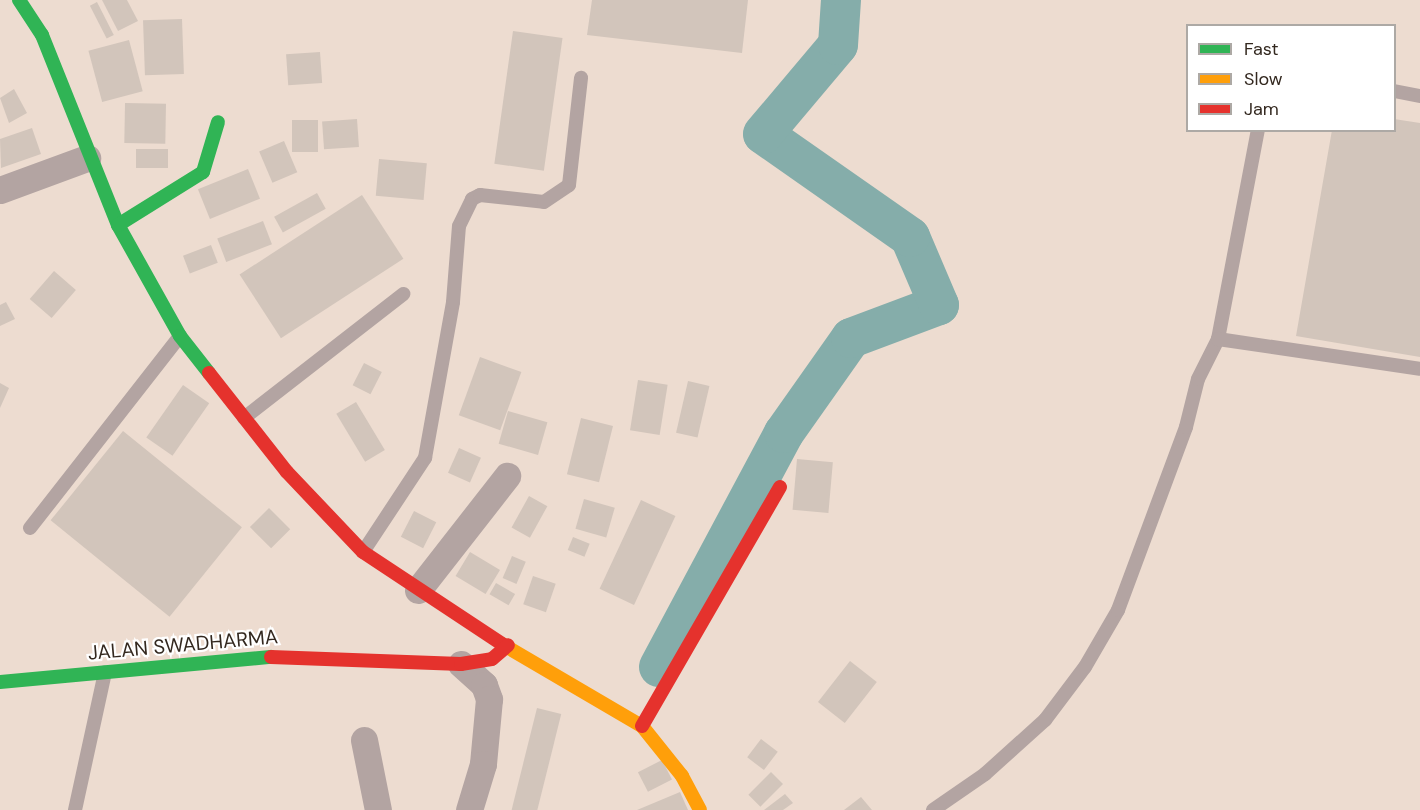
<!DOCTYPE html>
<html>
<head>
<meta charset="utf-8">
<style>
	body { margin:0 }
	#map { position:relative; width:1420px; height:810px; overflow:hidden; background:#eddcd0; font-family:"DM Sans",sans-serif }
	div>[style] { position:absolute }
	.river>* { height:40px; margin:-20px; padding:0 20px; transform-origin:20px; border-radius:20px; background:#85adaa }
	.building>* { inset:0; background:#d2c5bb; transform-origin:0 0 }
	.lane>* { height:14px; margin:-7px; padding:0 7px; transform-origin:7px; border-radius:7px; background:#b3a4a2 }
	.street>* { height:27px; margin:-13.5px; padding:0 13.5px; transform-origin:13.5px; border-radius:13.5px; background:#b3a4a2 }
	.fast>* { height:14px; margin:-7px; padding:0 7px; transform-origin:7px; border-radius:7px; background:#30b455 }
	.slow>* { height:14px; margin:-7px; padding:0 7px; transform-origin:7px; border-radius:7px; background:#ff9f0a }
	.jam>* { height:14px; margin:-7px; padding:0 7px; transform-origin:7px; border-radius:7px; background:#e5322d }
	span { translate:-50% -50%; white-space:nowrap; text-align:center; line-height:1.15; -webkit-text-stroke:4.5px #fff; paint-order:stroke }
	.street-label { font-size:20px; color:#33281f }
	.legend { position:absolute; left:1186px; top:24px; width:210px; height:108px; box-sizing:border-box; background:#fff; border:2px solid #ada9a5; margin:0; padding:8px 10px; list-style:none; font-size:18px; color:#33281f }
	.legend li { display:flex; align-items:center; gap:12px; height:30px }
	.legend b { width:30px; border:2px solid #ada9a5 }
</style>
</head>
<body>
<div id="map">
	<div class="river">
		<div style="left:659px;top:667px;width:265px;rotate:-61.9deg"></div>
		<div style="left:784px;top:433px;width:116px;rotate:-54.8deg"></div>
		<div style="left:851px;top:338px;width:94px;rotate:-20.6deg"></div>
		<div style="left:939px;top:305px;width:74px;rotate:-113.1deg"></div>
		<div style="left:910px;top:237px;width:179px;rotate:-145deg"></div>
		<div style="left:763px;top:134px;width:116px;rotate:-49.9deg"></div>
		<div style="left:838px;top:45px;width:45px;rotate:-86.2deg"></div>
	</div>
	<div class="building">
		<div style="clip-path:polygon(102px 0,127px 0,138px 21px,118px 31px)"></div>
		<div style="clip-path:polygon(592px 0,748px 0,742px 53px,587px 35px)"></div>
		<div style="left:97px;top:2px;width:37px;height:8px;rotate:63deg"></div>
		<div style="left:182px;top:19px;width:55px;height:39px;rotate:88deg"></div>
		<div style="left:513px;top:31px;width:50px;height:134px;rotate:8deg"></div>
		<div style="left:129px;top:40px;width:53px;height:42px;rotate:75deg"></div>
		<div style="left:320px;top:52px;width:31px;height:34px;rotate:86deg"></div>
		<div style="clip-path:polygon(14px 89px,27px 113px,9px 123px,0 98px)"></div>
		<div style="left:125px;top:103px;width:41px;height:40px;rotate:1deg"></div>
		<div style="left:357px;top:119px;width:28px;height:35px;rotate:86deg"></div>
		<div style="clip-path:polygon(1394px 119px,1420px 123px,1420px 357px,1296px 336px,1332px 130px,1394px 130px)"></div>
		<div style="left:318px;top:120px;width:32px;height:26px;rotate:90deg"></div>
		<div style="clip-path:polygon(32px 128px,41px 154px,1px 168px,0 139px)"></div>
		<div style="left:284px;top:141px;width:34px;height:27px;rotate:67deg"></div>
		<div style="left:136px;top:149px;width:32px;height:19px"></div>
		<div style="left:379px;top:159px;width:48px;height:37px;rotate:5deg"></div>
		<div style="left:248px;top:169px;width:32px;height:54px;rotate:68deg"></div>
		<div style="left:317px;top:193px;width:18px;height:49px;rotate:61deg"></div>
		<div style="left:362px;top:195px;width:76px;height:146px;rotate:57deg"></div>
		<div style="left:263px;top:221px;width:25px;height:49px;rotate:69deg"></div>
		<div style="left:211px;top:245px;width:19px;height:30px;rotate:69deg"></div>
		<div style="left:54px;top:271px;width:29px;height:37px;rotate:41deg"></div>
		<div style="clip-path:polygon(6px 302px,15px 319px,0 326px,0 305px)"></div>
		<div style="left:480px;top:357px;width:44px;height:62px;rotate:20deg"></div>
		<div style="left:364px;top:363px;width:20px;height:25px;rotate:27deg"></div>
		<div style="left:638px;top:380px;width:30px;height:51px;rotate:9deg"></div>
		<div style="left:688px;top:381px;width:22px;height:53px;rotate:13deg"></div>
		<div style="clip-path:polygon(0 383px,9px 388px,0 408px)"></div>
		<div style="left:183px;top:385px;width:32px;height:64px;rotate:35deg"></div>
		<div style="left:356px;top:402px;width:56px;height:23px;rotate:59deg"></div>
		<div style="left:508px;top:411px;width:41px;height:34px;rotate:16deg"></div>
		<div style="left:581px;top:418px;width:33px;height:58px;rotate:14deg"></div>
		<div style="left:123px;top:431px;width:153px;height:115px;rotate:39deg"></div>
		<div style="left:459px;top:448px;width:24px;height:27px;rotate:24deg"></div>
		<div style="left:797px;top:459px;width:36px;height:51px;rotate:5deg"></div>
		<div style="left:529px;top:496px;width:21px;height:36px;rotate:29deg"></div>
		<div style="left:584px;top:499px;width:32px;height:31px;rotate:16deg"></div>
		<div style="left:641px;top:500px;width:38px;height:98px;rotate:25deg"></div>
		<div style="left:269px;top:508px;width:30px;height:27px;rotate:45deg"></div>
		<div style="left:414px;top:511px;width:25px;height:29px;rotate:27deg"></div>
		<div style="left:573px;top:537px;width:18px;height:14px;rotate:22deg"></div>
		<div style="left:470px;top:552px;width:35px;height:28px;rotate:31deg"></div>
		<div style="left:512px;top:556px;width:15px;height:24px;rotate:23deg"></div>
		<div style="left:533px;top:576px;width:24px;height:30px;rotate:19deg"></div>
		<div style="left:496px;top:583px;width:22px;height:13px;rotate:30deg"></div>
		<div style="left:850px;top:661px;width:34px;height:52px;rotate:38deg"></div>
		<div style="left:537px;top:708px;width:25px;height:105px;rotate:14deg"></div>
		<div style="left:761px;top:739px;width:21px;height:23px;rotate:37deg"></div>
		<div style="left:662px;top:760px;width:22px;height:27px;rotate:63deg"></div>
		<div style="left:771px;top:772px;width:17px;height:32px;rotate:45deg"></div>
		<div style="clip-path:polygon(680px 792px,688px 810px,637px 810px)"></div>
		<div style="clip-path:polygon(785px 794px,793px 803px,783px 810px,764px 810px)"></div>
		<div style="clip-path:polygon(861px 797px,872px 810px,844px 810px)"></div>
	</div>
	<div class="lane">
		<div style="left:1394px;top:91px;width:26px;rotate:11deg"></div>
		<div style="left:1218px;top:339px;width:213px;rotate:-79.2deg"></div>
		<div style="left:244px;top:418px;width:202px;rotate:-37.9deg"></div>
		<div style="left:30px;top:528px;width:244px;rotate:-52deg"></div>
		<div style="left:363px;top:552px;width:113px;rotate:-56.6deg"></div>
		<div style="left:425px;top:458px;width:158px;rotate:-79.8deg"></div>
		<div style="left:453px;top:302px;width:76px;rotate:-85.5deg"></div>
		<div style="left:459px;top:226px;width:30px;rotate:-64deg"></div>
		<div style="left:472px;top:199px;width:9px;rotate:-27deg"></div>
		<div style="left:480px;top:195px;width:64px;rotate:6.2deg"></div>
		<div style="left:544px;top:202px;width:30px;rotate:-34deg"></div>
		<div style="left:569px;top:185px;width:108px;rotate:-83.6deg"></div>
		<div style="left:75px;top:810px;width:141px;rotate:-77.7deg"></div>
		<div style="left:933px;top:810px;width:63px;rotate:-34.7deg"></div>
		<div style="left:985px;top:774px;width:81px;rotate:-42deg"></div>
		<div style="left:1045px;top:720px;width:66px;rotate:-53deg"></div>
		<div style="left:1085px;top:667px;width:66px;rotate:-59.9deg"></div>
		<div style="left:1118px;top:610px;width:195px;rotate:-69.6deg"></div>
		<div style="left:1186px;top:427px;width:49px;rotate:-76deg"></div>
		<div style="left:1198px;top:379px;width:45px;rotate:-63.4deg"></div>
		<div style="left:1218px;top:339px;width:204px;rotate:8.4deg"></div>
	</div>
	<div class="street">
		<div style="left:0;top:190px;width:93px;rotate:-20.2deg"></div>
		<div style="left:418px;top:590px;width:145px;rotate:-52deg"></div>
		<div style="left:461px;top:664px;width:31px;rotate:42deg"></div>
		<div style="left:484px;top:685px;width:15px;rotate:70deg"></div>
		<div style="left:489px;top:699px;width:65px;rotate:95.3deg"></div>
		<div style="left:483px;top:764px;width:48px;rotate:106.9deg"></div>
		<div style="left:364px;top:740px;width:71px;rotate:78.7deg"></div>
	</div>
	<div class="fast">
		<div style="left:19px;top:0;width:42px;rotate:56.7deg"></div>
		<div style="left:42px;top:35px;width:205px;rotate:68.2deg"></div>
		<div style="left:118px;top:225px;width:127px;rotate:60.8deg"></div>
		<div style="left:180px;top:336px;width:47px;rotate:51.9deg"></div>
		<div style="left:118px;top:225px;width:100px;rotate:-31.9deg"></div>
		<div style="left:203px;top:172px;width:52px;rotate:-73.3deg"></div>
		<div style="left:0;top:682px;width:272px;rotate:-5.3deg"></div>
	</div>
	<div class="slow">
		<div style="left:502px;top:644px;width:162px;rotate:30.4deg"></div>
		<div style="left:642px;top:726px;width:64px;rotate:51.3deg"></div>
		<div style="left:682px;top:776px;width:38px;rotate:62deg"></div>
	</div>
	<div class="jam">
		<div style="left:209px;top:373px;width:126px;rotate:51.8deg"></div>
		<div style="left:287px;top:472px;width:110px;rotate:46.5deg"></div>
		<div style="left:363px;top:552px;width:167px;rotate:33.5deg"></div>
		<div style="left:271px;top:657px;width:190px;rotate:2.1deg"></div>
		<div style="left:461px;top:664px;width:31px;rotate:-9deg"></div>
		<div style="left:492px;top:659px;width:21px;rotate:-41deg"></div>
		<div style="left:642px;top:726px;width:276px;rotate:-60deg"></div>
	</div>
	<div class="street-label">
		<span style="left:183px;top:645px;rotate:-5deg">JALAN SWADHARMA</span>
	</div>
	<ul class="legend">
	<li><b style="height:8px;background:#30b455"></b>Fast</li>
	<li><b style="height:8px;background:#ff9f0a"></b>Slow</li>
	<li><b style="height:8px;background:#e5322d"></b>Jam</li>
	</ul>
</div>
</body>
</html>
